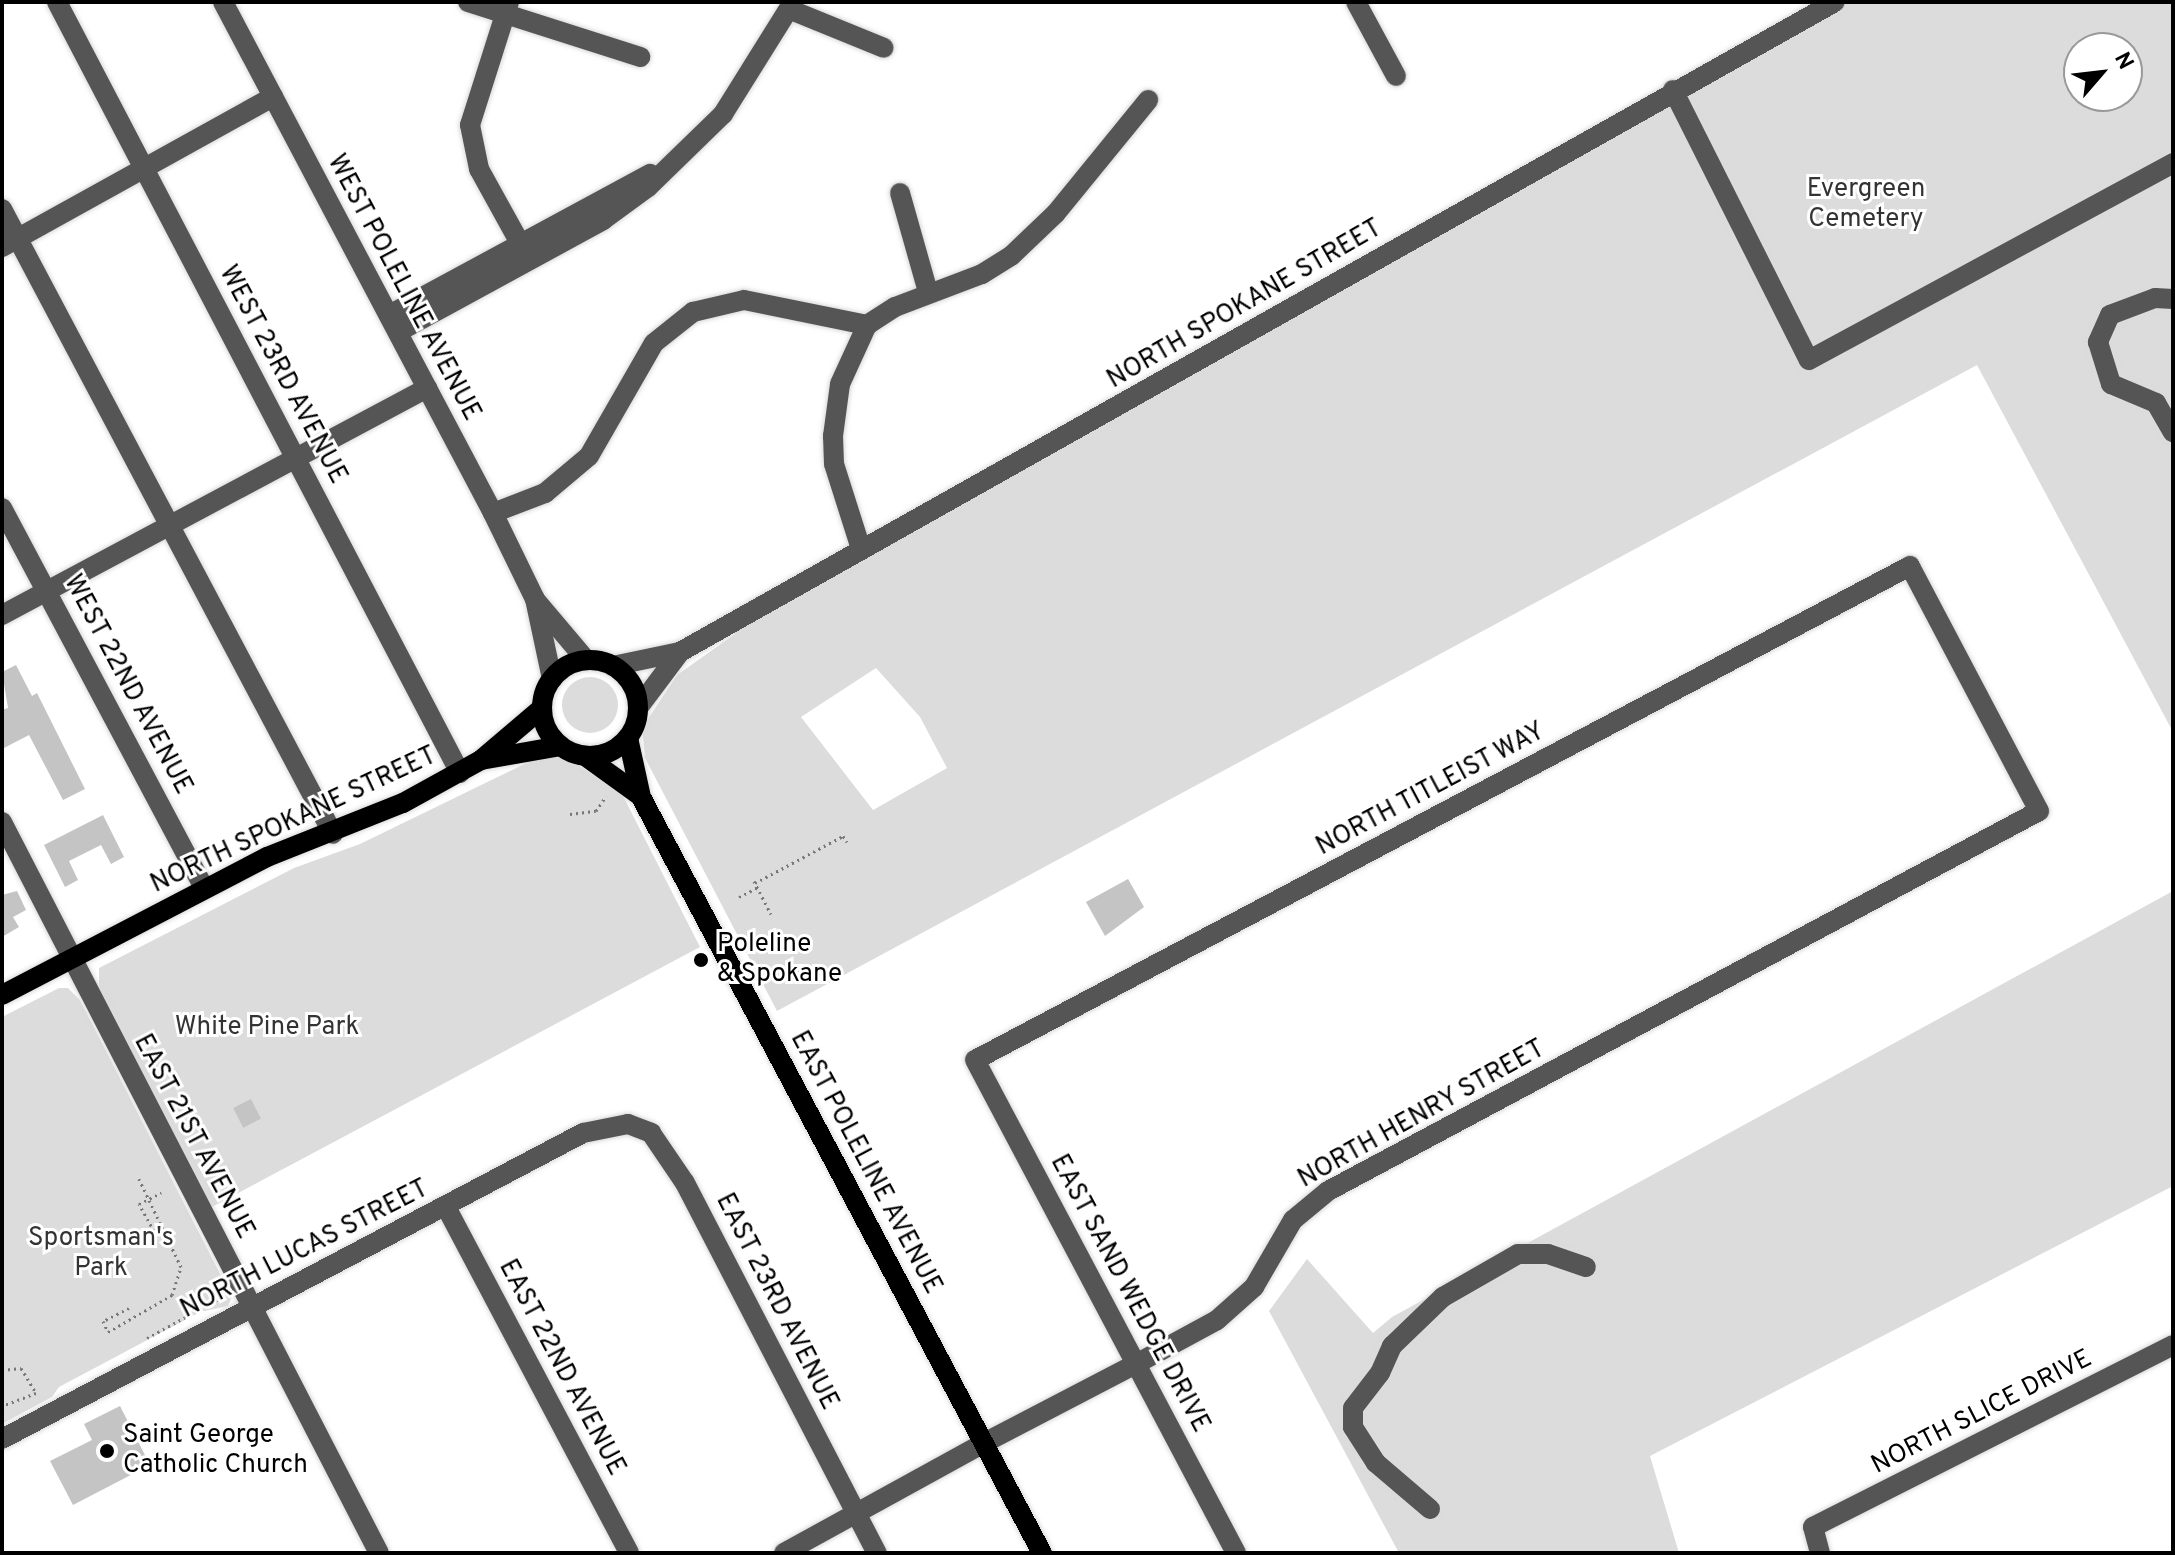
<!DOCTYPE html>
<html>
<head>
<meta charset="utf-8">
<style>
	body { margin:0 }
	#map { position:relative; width:2175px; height:1555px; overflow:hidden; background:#fff; font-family:Overpass,sans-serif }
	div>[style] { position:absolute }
	.green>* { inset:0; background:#dcdcdc }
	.round { border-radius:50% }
	.building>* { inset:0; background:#c4c4c4; transform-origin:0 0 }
	.path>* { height:3px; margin-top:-1.5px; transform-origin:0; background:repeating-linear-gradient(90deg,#777 0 2px,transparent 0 6px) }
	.roads { filter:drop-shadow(0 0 2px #dbdbdb) drop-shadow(0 0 2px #dbdbdb) }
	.minor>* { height:20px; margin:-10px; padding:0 10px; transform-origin:10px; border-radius:10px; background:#555 }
	.major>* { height:20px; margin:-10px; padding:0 10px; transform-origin:10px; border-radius:10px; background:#000 }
	.major>.ring { margin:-10px; padding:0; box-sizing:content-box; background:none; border:20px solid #000; border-radius:50% }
	.dots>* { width:22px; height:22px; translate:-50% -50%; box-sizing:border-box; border:4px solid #fff; border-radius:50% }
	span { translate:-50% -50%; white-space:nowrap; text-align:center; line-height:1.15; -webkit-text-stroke:6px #fff; paint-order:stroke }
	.park-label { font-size:26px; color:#333 }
	.street-label { font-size:26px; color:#000 }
	.poi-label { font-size:26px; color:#000 }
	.left { translate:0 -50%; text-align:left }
	.frame { position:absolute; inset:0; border:4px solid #000; pointer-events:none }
	.north { position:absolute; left:2063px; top:32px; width:80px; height:80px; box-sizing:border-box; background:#fff; border:2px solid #999; border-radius:50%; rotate:62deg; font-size:22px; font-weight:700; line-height:32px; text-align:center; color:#000 }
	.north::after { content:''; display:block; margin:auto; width:28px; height:36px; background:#000; clip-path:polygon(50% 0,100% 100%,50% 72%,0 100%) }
</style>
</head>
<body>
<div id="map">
	<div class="green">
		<div style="clip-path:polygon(evenodd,1835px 2px,2173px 2px,2173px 732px,1977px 365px,777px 1011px,645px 758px,642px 728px,677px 675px,735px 634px,730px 624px,1835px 2px,2079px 48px,2127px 48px,2127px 96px,2079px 96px,2079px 48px,1835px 2px,876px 668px,920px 717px,947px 768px,873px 810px,801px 717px,876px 668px)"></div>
		<div class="round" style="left:562px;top:677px;width:56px;height:56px"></div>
		<div style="clip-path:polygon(563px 756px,621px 792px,700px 947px,212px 1207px,112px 1016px,99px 987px,99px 968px,294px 868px,360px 844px,539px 757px)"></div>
		<div style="clip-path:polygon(2173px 891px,2173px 1186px,1650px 1456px,1679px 1553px,1399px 1553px,1269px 1311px,1307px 1259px,1373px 1333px,1392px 1317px)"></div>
		<div style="clip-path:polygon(59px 988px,68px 988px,80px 1000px,232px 1297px,228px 1306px,200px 1312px,59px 1387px,52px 1397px,2px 1424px,2px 1017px)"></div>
	</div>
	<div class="building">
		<div style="clip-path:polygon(16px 665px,32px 696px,37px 693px,85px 789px,63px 800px,29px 735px,2px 749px,2px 710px,8px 708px,2px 672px)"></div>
		<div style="clip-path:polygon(103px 815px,124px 857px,111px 864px,101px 845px,69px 861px,78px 880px,65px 887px,44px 845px)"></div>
		<div style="clip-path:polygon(1128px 879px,1144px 907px,1105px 936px,1086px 902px)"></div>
		<div style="clip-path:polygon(17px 891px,26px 910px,13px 917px,19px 927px,2px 937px,2px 895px)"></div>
		<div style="left:251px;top:1099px;width:22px;height:20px;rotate:63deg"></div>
		<div style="clip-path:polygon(120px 1406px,150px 1465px,73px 1505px,50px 1461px,92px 1440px,84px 1424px)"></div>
	</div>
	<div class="path">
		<div style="left:570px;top:814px;width:26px;rotate:-7deg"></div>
		<div style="left:596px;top:811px;width:18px;rotate:-56deg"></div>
		<div style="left:754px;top:881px;width:37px;rotate:63deg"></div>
		<div style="left:755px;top:883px;width:100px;rotate:-28.1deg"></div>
		<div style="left:843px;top:836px;width:7px;rotate:56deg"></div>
		<div style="left:739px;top:897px;width:20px;rotate:-27deg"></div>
		<div style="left:154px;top:1231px;width:31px;rotate:-119deg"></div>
		<div style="left:139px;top:1204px;width:25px;rotate:-27deg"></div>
		<div style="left:129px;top:1308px;width:29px;rotate:153deg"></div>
		<div style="left:103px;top:1321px;width:12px;rotate:66deg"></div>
		<div style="left:108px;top:1332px;width:74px;rotate:-30deg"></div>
		<div style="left:172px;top:1295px;width:29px;rotate:-72deg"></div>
		<div style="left:181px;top:1267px;width:98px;rotate:-115.5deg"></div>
		<div style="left:147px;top:1338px;width:88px;rotate:-28.6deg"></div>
		<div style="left:2px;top:1370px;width:19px;rotate:-6deg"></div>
		<div style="left:21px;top:1368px;width:29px;rotate:59deg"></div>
		<div style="left:36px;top:1393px;width:36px;rotate:159deg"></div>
	</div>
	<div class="roads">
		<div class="minor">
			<div style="left:57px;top:2px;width:870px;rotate:62.4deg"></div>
			<div style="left:223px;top:2px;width:578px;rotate:62.15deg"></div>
			<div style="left:493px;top:513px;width:96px;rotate:64deg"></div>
			<div style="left:535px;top:599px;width:82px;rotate:78deg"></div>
			<div style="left:468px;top:2px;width:181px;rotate:17.7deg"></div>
			<div style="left:509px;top:2px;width:129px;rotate:107.6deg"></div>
			<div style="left:470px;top:125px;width:45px;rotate:78.4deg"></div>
			<div style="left:479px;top:169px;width:97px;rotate:61.1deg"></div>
			<div style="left:1356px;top:2px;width:84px;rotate:61.6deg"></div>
			<div style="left:791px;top:10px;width:100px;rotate:22.2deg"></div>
			<div style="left:1673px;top:90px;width:302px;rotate:63.3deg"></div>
			<div style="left:1809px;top:360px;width:414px;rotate:-28.4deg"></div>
			<div style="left:900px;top:193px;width:103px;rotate:74.2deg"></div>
			<div style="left:2px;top:209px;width:707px;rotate:62.09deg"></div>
			<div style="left:2px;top:247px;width:310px;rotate:-29deg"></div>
			<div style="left:2173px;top:299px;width:18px;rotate:-177deg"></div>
			<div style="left:2155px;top:298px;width:48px;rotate:159.3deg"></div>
			<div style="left:2110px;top:315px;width:30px;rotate:114deg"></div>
			<div style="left:2098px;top:342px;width:44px;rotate:72.8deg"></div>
			<div style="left:2111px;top:384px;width:49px;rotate:22.9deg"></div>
			<div style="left:2156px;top:403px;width:34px;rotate:60deg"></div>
			<div style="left:389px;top:315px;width:297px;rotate:-28.4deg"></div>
			<div style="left:398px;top:332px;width:234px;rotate:-28.6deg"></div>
			<div style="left:603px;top:220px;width:56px;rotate:-36.3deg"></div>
			<div style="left:648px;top:187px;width:105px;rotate:-44.2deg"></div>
			<div style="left:723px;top:114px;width:132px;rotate:-58deg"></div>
			<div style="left:2px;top:508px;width:430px;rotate:62deg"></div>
			<div style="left:493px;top:513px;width:56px;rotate:-21deg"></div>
			<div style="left:545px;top:493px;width:57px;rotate:-40.1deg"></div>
			<div style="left:589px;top:456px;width:130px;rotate:-60.1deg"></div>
			<div style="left:654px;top:343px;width:50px;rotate:-38.5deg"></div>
			<div style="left:693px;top:312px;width:52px;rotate:-13.2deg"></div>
			<div style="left:744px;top:300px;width:126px;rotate:11.5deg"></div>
			<div style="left:861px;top:549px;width:89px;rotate:-107.6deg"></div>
			<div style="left:834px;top:464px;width:28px;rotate:-92deg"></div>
			<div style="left:833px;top:436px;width:52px;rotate:-82.3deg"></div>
			<div style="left:840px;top:384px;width:65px;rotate:-65.4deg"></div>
			<div style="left:867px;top:325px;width:33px;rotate:-33deg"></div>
			<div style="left:895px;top:307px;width:93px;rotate:-20.8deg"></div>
			<div style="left:982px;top:274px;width:34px;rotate:-32deg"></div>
			<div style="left:1011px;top:256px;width:62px;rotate:-43.7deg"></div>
			<div style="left:1056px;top:213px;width:146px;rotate:-50.8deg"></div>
			<div style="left:537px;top:602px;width:76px;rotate:49.8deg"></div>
			<div style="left:2px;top:615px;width:482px;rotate:-28.1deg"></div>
			<div style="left:613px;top:666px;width:68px;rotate:-11.8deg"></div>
			<div style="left:680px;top:652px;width:1325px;rotate:-29.37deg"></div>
			<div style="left:638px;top:708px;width:70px;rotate:-53.1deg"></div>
			<div style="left:2px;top:822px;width:822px;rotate:62.72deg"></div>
			<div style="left:446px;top:1207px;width:391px;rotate:62.1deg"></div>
			<div style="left:2px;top:1439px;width:657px;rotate:-27.77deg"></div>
			<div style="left:583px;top:1133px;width:46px;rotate:-11.3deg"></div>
			<div style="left:628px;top:1124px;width:25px;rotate:21deg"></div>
			<div style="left:651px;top:1133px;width:60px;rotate:55.8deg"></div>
			<div style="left:685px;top:1183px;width:417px;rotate:62.6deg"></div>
			<div style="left:1430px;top:1509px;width:71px;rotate:-139.6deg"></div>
			<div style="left:1376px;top:1463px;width:43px;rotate:-122.6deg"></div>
			<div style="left:1353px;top:1427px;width:19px;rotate:-90deg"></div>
			<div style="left:1353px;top:1408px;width:44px;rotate:-52.4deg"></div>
			<div style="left:1380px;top:1373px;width:30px;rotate:-66deg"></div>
			<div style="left:1392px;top:1346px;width:71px;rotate:-43.9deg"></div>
			<div style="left:1443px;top:1297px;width:86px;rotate:-29.8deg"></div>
			<div style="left:1518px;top:1254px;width:30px"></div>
			<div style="left:1548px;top:1254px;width:40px;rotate:18.9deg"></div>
			<div style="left:784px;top:1553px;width:228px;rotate:-28.8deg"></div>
			<div style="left:984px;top:1443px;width:171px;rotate:-27.5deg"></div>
			<div style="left:1136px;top:1364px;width:92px;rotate:-28.5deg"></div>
			<div style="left:1217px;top:1320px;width:50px;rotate:-41.7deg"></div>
			<div style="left:1254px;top:1287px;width:78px;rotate:-59.8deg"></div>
			<div style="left:1293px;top:1220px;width:45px;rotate:-39.6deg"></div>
			<div style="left:1328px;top:1191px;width:806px;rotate:-28.12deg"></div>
			<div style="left:2039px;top:811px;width:277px;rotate:-117.8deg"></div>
			<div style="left:1910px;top:566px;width:1057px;rotate:152.15deg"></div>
			<div style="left:975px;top:1060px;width:344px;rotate:62.1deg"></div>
			<div style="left:1136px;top:1364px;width:214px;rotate:62.1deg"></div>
			<div style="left:1820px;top:1553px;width:27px;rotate:-105deg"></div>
			<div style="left:1813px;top:1527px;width:403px;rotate:-26.8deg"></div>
		</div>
		<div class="major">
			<div class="ring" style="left:542px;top:660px;width:76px;height:76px"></div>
			<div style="left:628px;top:738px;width:60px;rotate:77.6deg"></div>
			<div style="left:641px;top:797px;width:856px;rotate:62.06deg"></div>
			<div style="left:585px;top:756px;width:67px;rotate:35.8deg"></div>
			<div style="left:481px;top:760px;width:80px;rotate:-10deg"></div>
			<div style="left:2px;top:995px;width:299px;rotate:-27.5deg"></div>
			<div style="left:267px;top:857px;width:146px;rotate:-21.7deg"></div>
			<div style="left:403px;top:803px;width:89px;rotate:-28.9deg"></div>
			<div style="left:481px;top:760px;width:80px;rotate:-40.4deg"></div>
		</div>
	</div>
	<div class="dots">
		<div style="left:701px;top:960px;background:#000"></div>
		<div style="left:107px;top:1451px;background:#000"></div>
	</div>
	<div class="park-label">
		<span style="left:1866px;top:205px">Evergreen<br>Cemetery</span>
		<span style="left:267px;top:1028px">White Pine Park</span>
		<span style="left:101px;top:1254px">Sportsman's<br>Park</span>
	</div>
	<div class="street-label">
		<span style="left:403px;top:288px;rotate:62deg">WEST POLELINE AVENUE</span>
		<span style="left:1245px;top:305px;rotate:-30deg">NORTH SPOKANE STREET</span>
		<span style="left:282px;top:375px;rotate:62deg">WEST 23RD AVENUE</span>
		<span style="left:127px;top:685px;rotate:62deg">WEST 22ND AVENUE</span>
		<span style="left:1431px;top:790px;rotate:-28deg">NORTH TITLEIST WAY</span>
		<span style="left:294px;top:821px;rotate:-25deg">NORTH SPOKANE STREET</span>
		<span style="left:1422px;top:1115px;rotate:-29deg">NORTH HENRY STREET</span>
		<span style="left:193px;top:1137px;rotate:62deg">EAST 21ST AVENUE</span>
		<span style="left:865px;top:1163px;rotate:62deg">EAST POLELINE AVENUE</span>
		<span style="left:305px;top:1250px;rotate:-27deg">NORTH LUCAS STREET</span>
		<span style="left:1129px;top:1294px;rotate:62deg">EAST SAND WEDGE DRIVE</span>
		<span style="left:776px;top:1302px;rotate:63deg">EAST 23RD AVENUE</span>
		<span style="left:561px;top:1368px;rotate:62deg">EAST 22ND AVENUE</span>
		<span style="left:1982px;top:1413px;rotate:-27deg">NORTH SLICE DRIVE</span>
	</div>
	<div class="poi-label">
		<span class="left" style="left:717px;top:960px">Poleline<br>&amp; Spokane</span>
		<span class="left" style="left:123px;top:1451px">Saint George<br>Catholic Church</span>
	</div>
	<div class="frame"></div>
	<div class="north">N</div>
</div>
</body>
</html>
